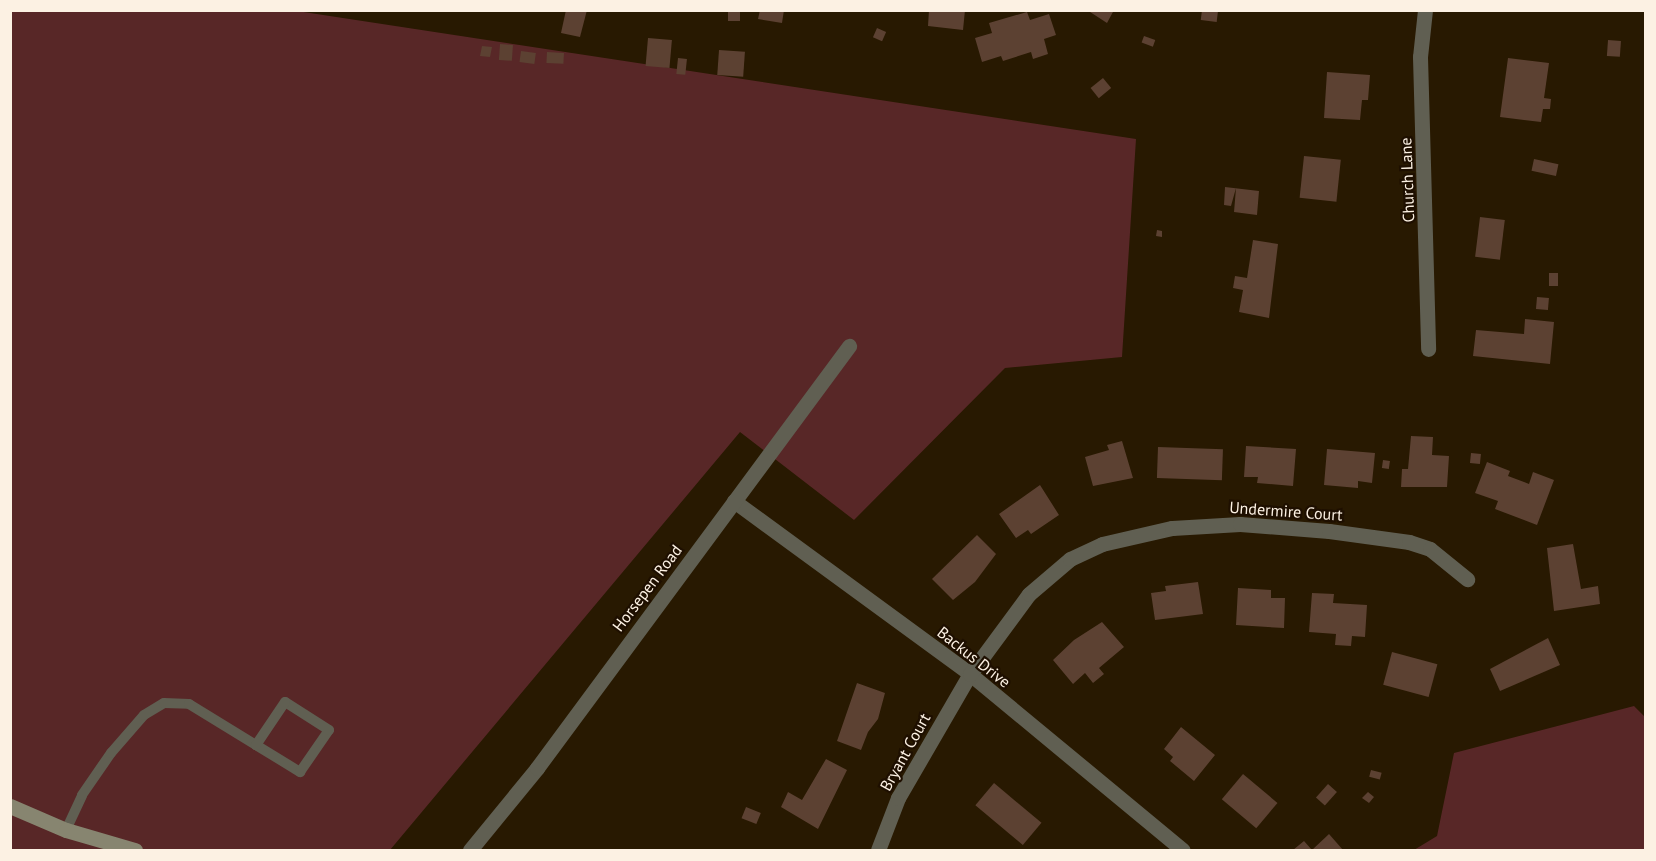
<!DOCTYPE html>
<html>
<head>
<meta charset="utf-8">
<style>
	body { margin:0 }
	#map { position:relative; width:1656px; height:861px; overflow:hidden; background:#281901; font-family:"PT Sans",sans-serif }
	div>[style] { position:absolute }
	.green>* { inset:0; background:#582727 }
	.building>* { inset:0; background:#5c4132; transform-origin:0 0 }
	.lane>* { height:10px; margin:-5px; padding:0 5px; transform-origin:5px; border-radius:5px; background:#605f52 }
	.street>* { height:15px; margin:-7.5px; padding:0 7.5px; transform-origin:7.5px; border-radius:7.5px; background:#605f52 }
	.secondary>* { height:15px; margin:-7.5px; padding:0 7.5px; transform-origin:7.5px; border-radius:7.5px; background:#878570 }
	span { translate:-50% -50%; white-space:nowrap; text-align:center; line-height:1.15; -webkit-text-stroke:4.5px #1e0f00; paint-order:stroke }
	.street-label { font-size:16px; color:#fcf1e3 }
	.frame { position:absolute; inset:0; border:12px solid #fcf1e3; pointer-events:none }
</style>
</head>
<body>
<div id="map">
	<div class="green">
		<div style="clip-path:polygon(10px 11px,297px 11px,1136px 139px,1122px 357px,1005px 368px,854px 520px,740px 432px,390px 850px,11px 850px)"></div>
		<div style="clip-path:polygon(1634px 706px,1645px 717px,1645px 850px,1414px 850px,1437px 836px,1454px 753px)"></div>
	</div>
	<div class="building">
		<div style="clip-path:polygon(566px 10px,587px 10px,580px 37px,561px 33px)"></div>
		<div style="left:728px;top:10px;width:12px;height:11px"></div>
		<div style="clip-path:polygon(760px 10px,784px 10px,782px 23px,758px 19px)"></div>
		<div style="clip-path:polygon(929px 10px,965px 10px,963px 30px,928px 26px)"></div>
		<div style="clip-path:polygon(1087px 10px,1114px 10px,1107px 23px)"></div>
		<div style="left:1202px;top:10px;width:16px;height:10px;rotate:7deg"></div>
		<div style="clip-path:polygon(1027px 12px,1030px 20px,1049px 14px,1056px 35px,1044px 39px,1048px 54px,1033px 59px,1031px 52px,1003px 61px,1001px 56px,982px 62px,975px 38px,992px 33px,989px 23px)"></div>
		<div style="left:877px;top:28px;width:10px;height:10px;rotate:24deg"></div>
		<div style="left:1144px;top:36px;width:12px;height:7px;rotate:20deg"></div>
		<div style="left:648px;top:38px;width:24px;height:28px;rotate:5deg"></div>
		<div style="left:1608px;top:40px;width:13px;height:16px;rotate:4deg"></div>
		<div style="left:500px;top:44px;width:13px;height:16px;rotate:4deg"></div>
		<div style="clip-path:polygon(482px 46px,492px 47px,490px 57px,480px 56px)"></div>
		<div style="left:719px;top:50px;width:26px;height:25px;rotate:4deg"></div>
		<div style="left:521px;top:51px;width:15px;height:11px;rotate:8deg"></div>
		<div style="left:547px;top:52px;width:17px;height:11px;rotate:3deg"></div>
		<div style="left:678px;top:58px;width:9px;height:16px;rotate:6deg"></div>
		<div style="clip-path:polygon(1508px 58px,1549px 63px,1544px 98px,1551px 99px,1550px 109px,1543px 109px,1541px 122px,1500px 117px)"></div>
		<div style="clip-path:polygon(1327px 72px,1370px 75px,1368px 100px,1362px 100px,1360px 120px,1324px 118px)"></div>
		<div style="left:1103px;top:78px;width:13px;height:16px;rotate:51deg"></div>
		<div style="left:1304px;top:156px;width:37px;height:42px;rotate:6deg"></div>
		<div style="left:1534px;top:159px;width:25px;height:12px;rotate:12deg"></div>
		<div style="clip-path:polygon(1225px 187px,1259px 191px,1257px 215px,1234px 212px,1236px 188px,1231px 206px,1224px 205px)"></div>
		<div style="left:1480px;top:217px;width:25px;height:40px;rotate:7deg"></div>
		<div style="clip-path:polygon(1157px 230px,1162px 231px,1162px 237px,1156px 236px)"></div>
		<div style="clip-path:polygon(1253px 240px,1278px 244px,1269px 318px,1239px 312px,1243px 290px,1233px 288px,1235px 276px,1247px 278px)"></div>
		<div style="left:1549px;top:273px;width:9px;height:13px"></div>
		<div style="left:1537px;top:297px;width:12px;height:12px;rotate:5deg"></div>
		<div style="clip-path:polygon(1525px 319px,1554px 322px,1550px 364px,1473px 356px,1476px 330px,1524px 334px)"></div>
		<div style="clip-path:polygon(1411px 436px,1433px 437px,1432px 455px,1449px 456px,1447px 487px,1401px 487px,1402px 469px,1408px 469px)"></div>
		<div style="clip-path:polygon(1122px 441px,1133px 478px,1093px 486px,1085px 457px,1109px 450px,1107px 445px)"></div>
		<div style="clip-path:polygon(1246px 446px,1296px 449px,1293px 486px,1257px 483px,1258px 477px,1244px 477px)"></div>
		<div style="left:1158px;top:447px;width:65px;height:31px;rotate:2deg"></div>
		<div style="clip-path:polygon(1327px 449px,1375px 453px,1372px 483px,1358px 481px,1358px 488px,1324px 485px)"></div>
		<div style="left:1471px;top:453px;width:10px;height:10px;rotate:6deg"></div>
		<div style="left:1383px;top:460px;width:7px;height:8px;rotate:8deg"></div>
		<div style="clip-path:polygon(1487px 462px,1510px 471px,1508px 476px,1529px 484px,1533px 472px,1554px 480px,1537px 525px,1495px 509px,1498px 501px,1475px 493px)"></div>
		<div style="clip-path:polygon(1040px 485px,1059px 515px,1031px 534px,1028px 530px,1016px 538px,999px 514px)"></div>
		<div style="clip-path:polygon(977px 535px,996px 554px,975px 582px,953px 600px,932px 579px)"></div>
		<div style="clip-path:polygon(1573px 544px,1581px 589px,1598px 586px,1600px 604px,1554px 611px,1547px 548px)"></div>
		<div style="clip-path:polygon(1198px 582px,1203px 614px,1155px 620px,1151px 593px,1166px 591px,1165px 586px)"></div>
		<div style="clip-path:polygon(1238px 588px,1271px 590px,1271px 598px,1285px 598px,1284px 628px,1236px 625px)"></div>
		<div style="clip-path:polygon(1312px 593px,1334px 594px,1333px 603px,1367px 605px,1365px 637px,1352px 636px,1351px 646px,1335px 645px,1336px 634px,1309px 632px)"></div>
		<div style="clip-path:polygon(1102px 622px,1124px 647px,1099px 668px,1104px 674px,1093px 683px,1085px 673px,1073px 684px,1053px 660px,1074px 640px)"></div>
		<div style="clip-path:polygon(1548px 638px,1560px 665px,1500px 691px,1490px 669px)"></div>
		<div style="left:1392px;top:652px;width:47px;height:34px;rotate:15deg"></div>
		<div style="clip-path:polygon(857px 683px,885px 693px,878px 719px,868px 732px,861px 750px,837px 741px)"></div>
		<div style="clip-path:polygon(1181px 727px,1215px 755px,1194px 781px,1170px 761px,1173px 757px,1164px 749px)"></div>
		<div style="clip-path:polygon(826px 759px,847px 770px,818px 829px,781px 807px,788px 792px,802px 800px)"></div>
		<div style="left:1371px;top:770px;width:11px;height:7px;rotate:15deg"></div>
		<div style="left:1243px;top:774px;width:45px;height:33px;rotate:40deg"></div>
		<div style="left:994px;top:783px;width:62px;height:29px;rotate:40deg"></div>
		<div style="left:1328px;top:784px;width:12px;height:18px;rotate:42deg"></div>
		<div style="clip-path:polygon(1368px 792px,1374px 797px,1369px 803px,1362px 798px)"></div>
		<div style="left:746px;top:807px;width:16px;height:12px;rotate:22deg"></div>
		<div style="clip-path:polygon(1329px 834px,1343px 850px,1293px 850px,1304px 841px,1312px 850px)"></div>
	</div>
	<div class="lane">
		<div style="left:66px;top:830px;width:38px;rotate:-65deg"></div>
		<div style="left:82px;top:795px;width:51px;rotate:-55.4deg"></div>
		<div style="left:111px;top:753px;width:50px;rotate:-49deg"></div>
		<div style="left:144px;top:715px;width:23px;rotate:-31deg"></div>
		<div style="left:164px;top:703px;width:25px;rotate:2deg"></div>
		<div style="left:189px;top:704px;width:79px;rotate:31.5deg"></div>
		<div style="left:256px;top:745px;width:52px;rotate:31.5deg"></div>
		<div style="left:300px;top:772px;width:51px;rotate:-55.4deg"></div>
		<div style="left:329px;top:730px;width:52px;rotate:-147.5deg"></div>
		<div style="left:285px;top:702px;width:52px;rotate:124deg"></div>
	</div>
	<div class="street">
		<div style="left:1425px;top:10px;width:47px;rotate:96.1deg"></div>
		<div style="left:1420px;top:57px;width:292px;rotate:88.4deg"></div>
		<div style="left:734px;top:501px;width:293px;rotate:36.2deg"></div>
		<div style="left:970px;top:674px;width:276px;rotate:39.6deg"></div>
		<div style="left:470px;top:850px;width:106px;rotate:-50.7deg"></div>
		<div style="left:537px;top:768px;width:525px;rotate:-53.52deg"></div>
		<div style="left:878px;top:850px;width:56px;rotate:-69deg"></div>
		<div style="left:898px;top:798px;width:143px;rotate:-59.9deg"></div>
		<div style="left:970px;top:674px;width:99px;rotate:-53.6deg"></div>
		<div style="left:1029px;top:594px;width:54px;rotate:-40.5deg"></div>
		<div style="left:1070px;top:559px;width:35px;rotate:-25deg"></div>
		<div style="left:1102px;top:544px;width:72px;rotate:-12.9deg"></div>
		<div style="left:1172px;top:528px;width:68px;rotate:-3.4deg"></div>
		<div style="left:1240px;top:524px;width:89px;rotate:4.5deg"></div>
		<div style="left:1329px;top:531px;width:81px;rotate:7.8deg"></div>
		<div style="left:1409px;top:542px;width:22px;rotate:18deg"></div>
		<div style="left:1430px;top:549px;width:48px;rotate:39deg"></div>
	</div>
	<div class="secondary">
		<div style="left:10px;top:806px;width:61px;rotate:23.2deg"></div>
		<div style="left:66px;top:830px;width:72px;rotate:16.2deg"></div>
	</div>
	<div class="street-label">
		<span style="left:1407px;top:180px;rotate:-92deg">Church Lane</span>
		<span style="left:1286px;top:511px;rotate:4deg">Undermire Court</span>
		<span style="left:647px;top:588px;rotate:-53deg">Horsepen Road</span>
		<span style="left:974px;top:657px;rotate:38deg">Backus Drive</span>
		<span style="left:905px;top:752px;rotate:-61deg">Bryant Court</span>
	</div>
	<div class="frame"></div>
</div>
</body>
</html>
